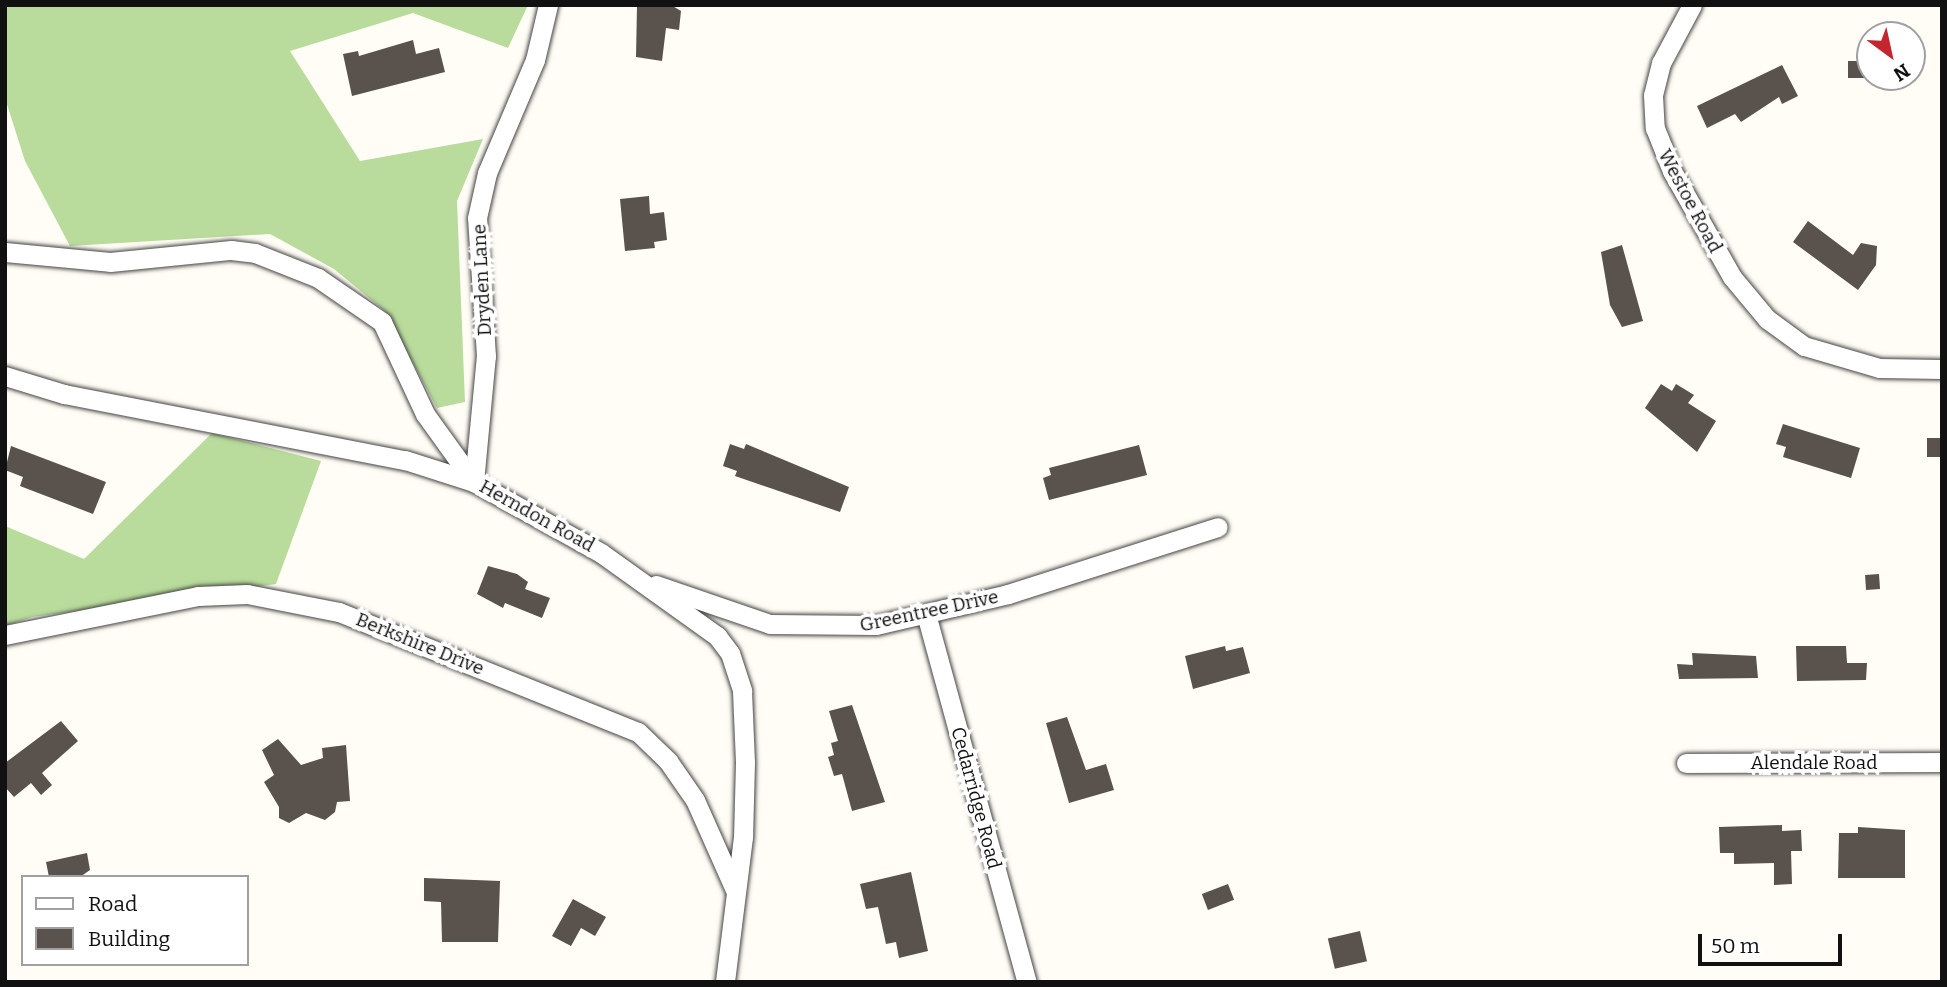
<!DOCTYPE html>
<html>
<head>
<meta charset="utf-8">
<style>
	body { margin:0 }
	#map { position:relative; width:1947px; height:987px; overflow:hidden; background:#fffdf5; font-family:Bitter,serif }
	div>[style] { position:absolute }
	.forest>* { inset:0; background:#b9dc9c }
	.building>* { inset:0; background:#5a524d; transform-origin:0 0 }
	.roads { filter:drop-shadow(0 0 2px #444) drop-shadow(0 0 2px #444) }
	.street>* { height:19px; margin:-9.5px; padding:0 9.5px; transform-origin:9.5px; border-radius:9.5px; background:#fff }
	span { translate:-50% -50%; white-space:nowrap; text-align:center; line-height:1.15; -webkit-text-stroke:7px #fff; paint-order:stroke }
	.street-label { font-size:19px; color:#111 }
	.frame { position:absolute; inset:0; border:7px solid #111; pointer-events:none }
	.legend { position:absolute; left:21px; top:875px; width:228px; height:91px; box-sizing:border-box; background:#fff; border:2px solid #a0a0a0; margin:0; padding:9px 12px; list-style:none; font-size:21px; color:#111 }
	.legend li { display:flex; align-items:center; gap:14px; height:35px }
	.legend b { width:35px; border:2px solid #a0a0a0 }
	.north { position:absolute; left:1856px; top:21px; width:70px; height:70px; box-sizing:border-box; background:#fff; border:2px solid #a0a0a0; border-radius:50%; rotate:147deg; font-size:19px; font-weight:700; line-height:28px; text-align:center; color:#111 }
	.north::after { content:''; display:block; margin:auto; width:24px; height:32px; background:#c4262e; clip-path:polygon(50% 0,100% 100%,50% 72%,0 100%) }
	.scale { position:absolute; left:1698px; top:934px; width:144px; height:32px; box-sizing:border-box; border:4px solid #111; border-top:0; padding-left:9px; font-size:21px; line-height:24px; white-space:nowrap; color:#111; -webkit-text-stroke:5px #fff; paint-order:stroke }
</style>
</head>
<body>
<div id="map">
	<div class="forest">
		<div style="clip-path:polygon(5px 5px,528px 5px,508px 48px,413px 13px,290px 51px,360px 161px,483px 139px,457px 201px,465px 402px,437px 408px,385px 311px,334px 269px,270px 234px,70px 246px,25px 161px,5px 98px)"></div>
		<div style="clip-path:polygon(212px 433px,321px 461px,276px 584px,32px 617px,5px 626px,5px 526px,84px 559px)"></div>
	</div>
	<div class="building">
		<div style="clip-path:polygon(637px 5px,671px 5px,681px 11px,679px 30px,666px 28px,662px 61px,636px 57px)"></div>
		<div style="clip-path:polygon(413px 40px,416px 54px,439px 48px,445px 72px,352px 96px,343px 54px,358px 51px,359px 56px)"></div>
		<div style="left:1870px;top:61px;width:17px;height:22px;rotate:90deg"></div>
		<div style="clip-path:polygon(1782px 65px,1798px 96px,1782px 104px,1779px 97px,1741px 122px,1735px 114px,1707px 128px,1697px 106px)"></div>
		<div style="clip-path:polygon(649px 196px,650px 214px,664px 212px,667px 240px,654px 242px,655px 248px,625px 251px,620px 199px)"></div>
		<div style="clip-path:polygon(1808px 221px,1853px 255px,1861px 243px,1877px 246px,1876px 265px,1858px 290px,1793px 242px)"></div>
		<div style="clip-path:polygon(1622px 245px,1643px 321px,1622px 327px,1610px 305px,1601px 252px)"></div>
		<div style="clip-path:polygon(1661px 384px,1672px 391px,1676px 384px,1694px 395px,1688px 403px,1716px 421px,1697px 452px,1645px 408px)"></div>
		<div style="clip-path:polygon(1783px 424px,1860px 448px,1851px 478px,1783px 457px,1786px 447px,1776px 444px)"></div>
		<div style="left:1927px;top:438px;width:15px;height:19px"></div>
		<div style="clip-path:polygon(730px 444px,744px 449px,746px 444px,849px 487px,840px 512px,735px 476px,737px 471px,723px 466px)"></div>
		<div style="clip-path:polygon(1139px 445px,1147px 475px,1049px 500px,1043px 478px,1051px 475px,1049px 468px)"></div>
		<div style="clip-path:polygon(11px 446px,106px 482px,93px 514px,20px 486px,23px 477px,5px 470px)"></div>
		<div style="clip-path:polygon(488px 566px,517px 574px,528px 582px,525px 589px,550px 598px,542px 618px,505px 603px,503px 608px,477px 594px)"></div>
		<div style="left:1879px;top:574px;width:15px;height:14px;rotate:86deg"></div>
		<div style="clip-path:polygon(1225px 646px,1226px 651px,1243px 647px,1250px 673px,1193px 689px,1185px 656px)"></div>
		<div style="clip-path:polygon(1796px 646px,1846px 646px,1847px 663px,1867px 663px,1866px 680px,1797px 681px)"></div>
		<div style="clip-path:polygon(1692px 653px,1756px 656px,1758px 678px,1679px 679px,1677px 664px,1693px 665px)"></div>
		<div style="clip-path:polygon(852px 705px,885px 802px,852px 811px,842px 774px,834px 776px,828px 757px,834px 755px,831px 743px,838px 741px,829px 711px)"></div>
		<div style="clip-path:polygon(1067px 717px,1086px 770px,1106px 764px,1114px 790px,1069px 803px,1046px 723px)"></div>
		<div style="clip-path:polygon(61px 721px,78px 741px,42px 773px,52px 785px,41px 795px,31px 783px,14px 797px,5px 787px,5px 763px)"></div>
		<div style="clip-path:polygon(278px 739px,301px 765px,323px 758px,322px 748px,346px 745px,350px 801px,337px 802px,335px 812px,325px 820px,306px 813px,289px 823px,279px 818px,279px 807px,264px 782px,274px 775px,262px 750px)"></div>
		<div style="clip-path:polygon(1782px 825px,1782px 831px,1801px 830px,1802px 851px,1791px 851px,1792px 884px,1774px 885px,1774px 863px,1734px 864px,1734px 853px,1720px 853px,1719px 827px)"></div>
		<div style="clip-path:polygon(1858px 827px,1905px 830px,1905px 878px,1838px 878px,1839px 833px,1858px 833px)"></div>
		<div style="clip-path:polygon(87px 853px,90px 870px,80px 877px,49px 877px,46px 862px)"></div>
		<div style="clip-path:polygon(911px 872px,928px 951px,899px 958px,896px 942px,886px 944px,878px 907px,866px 909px,860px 884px)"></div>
		<div style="clip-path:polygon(424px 878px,500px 881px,498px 942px,442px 942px,441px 902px,424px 901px)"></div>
		<div style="left:1228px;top:884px;width:17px;height:28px;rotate:69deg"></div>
		<div style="clip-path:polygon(573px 899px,606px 917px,595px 936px,581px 928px,571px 946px,552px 936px)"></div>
		<div style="left:1360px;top:931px;width:31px;height:33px;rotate:77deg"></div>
	</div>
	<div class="roads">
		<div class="street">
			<div style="left:1692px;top:5px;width:66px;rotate:118.1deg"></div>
			<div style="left:1661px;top:63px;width:33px;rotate:104deg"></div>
			<div style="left:1653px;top:95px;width:33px;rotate:87deg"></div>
			<div style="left:1655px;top:128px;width:46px;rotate:68.4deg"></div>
			<div style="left:1672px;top:171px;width:122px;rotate:60.5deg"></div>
			<div style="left:1732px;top:277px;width:55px;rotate:50.2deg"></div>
			<div style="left:1767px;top:319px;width:46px;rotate:36.1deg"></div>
			<div style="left:1804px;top:346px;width:78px;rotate:16.3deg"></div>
			<div style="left:1879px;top:368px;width:63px;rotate:0.9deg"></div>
			<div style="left:5px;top:252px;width:105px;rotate:5.4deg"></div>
			<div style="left:110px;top:262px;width:122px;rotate:-5.7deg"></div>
			<div style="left:231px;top:250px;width:24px;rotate:7deg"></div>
			<div style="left:255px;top:253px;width:68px;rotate:21.6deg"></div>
			<div style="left:318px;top:278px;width:78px;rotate:34.5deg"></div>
			<div style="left:382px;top:322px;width:102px;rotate:64.9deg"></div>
			<div style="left:425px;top:414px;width:84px;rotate:54.2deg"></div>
			<div style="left:474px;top:482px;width:145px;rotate:29.2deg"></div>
			<div style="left:601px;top:553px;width:143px;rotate:35.6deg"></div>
			<div style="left:717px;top:636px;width:21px;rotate:53deg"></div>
			<div style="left:730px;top:653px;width:40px;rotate:72deg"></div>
			<div style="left:742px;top:691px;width:71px;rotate:87.6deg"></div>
			<div style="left:745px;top:762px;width:75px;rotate:91.5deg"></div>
			<div style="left:743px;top:837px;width:146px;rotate:97.1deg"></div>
			<div style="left:5px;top:376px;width:62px;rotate:17deg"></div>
			<div style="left:64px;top:394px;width:347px;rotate:11deg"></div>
			<div style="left:405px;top:460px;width:72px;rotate:17.7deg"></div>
			<div style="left:474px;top:482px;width:127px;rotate:-84.6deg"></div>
			<div style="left:486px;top:356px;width:138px;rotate:-93.7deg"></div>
			<div style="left:477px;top:218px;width:46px;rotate:-77.5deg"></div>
			<div style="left:487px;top:173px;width:123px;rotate:-67deg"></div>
			<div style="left:535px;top:60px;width:57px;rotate:-76.7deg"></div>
			<div style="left:656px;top:585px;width:120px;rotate:18.9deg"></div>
			<div style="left:770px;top:624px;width:106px;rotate:0.5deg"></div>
			<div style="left:876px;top:625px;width:136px;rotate:-13.2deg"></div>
			<div style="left:1008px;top:594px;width:220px;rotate:-17.7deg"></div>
			<div style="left:926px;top:614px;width:382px;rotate:74.7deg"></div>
			<div style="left:5px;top:635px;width:197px;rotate:-11.4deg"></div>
			<div style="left:198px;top:596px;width:49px;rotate:-2.3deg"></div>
			<div style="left:247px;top:594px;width:94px;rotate:11.1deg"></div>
			<div style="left:339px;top:612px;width:322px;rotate:21.9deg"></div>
			<div style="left:638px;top:732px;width:42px;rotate:44deg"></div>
			<div style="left:668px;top:761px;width:47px;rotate:55.3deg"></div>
			<div style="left:695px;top:800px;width:98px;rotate:66deg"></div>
			<div style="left:1686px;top:763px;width:256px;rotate:-0.2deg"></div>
		</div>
	</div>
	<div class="street-label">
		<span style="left:1690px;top:201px;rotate:62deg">Westoe Road</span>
		<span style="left:482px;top:280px;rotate:-93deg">Dryden Lane</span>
		<span style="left:537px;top:516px;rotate:29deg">Herndon Road</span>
		<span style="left:929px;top:611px;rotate:-12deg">Greentree Drive</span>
		<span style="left:420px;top:644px;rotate:22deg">Berkshire Drive</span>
		<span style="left:1814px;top:763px">Alendale Road</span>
		<span style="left:976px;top:798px;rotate:75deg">Cedarridge Road</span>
	</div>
	<div class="frame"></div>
	<ul class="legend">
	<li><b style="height:9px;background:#fff"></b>Road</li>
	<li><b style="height:19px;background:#5a524d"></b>Building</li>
	</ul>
	<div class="north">N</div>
	<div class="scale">50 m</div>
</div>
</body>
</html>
